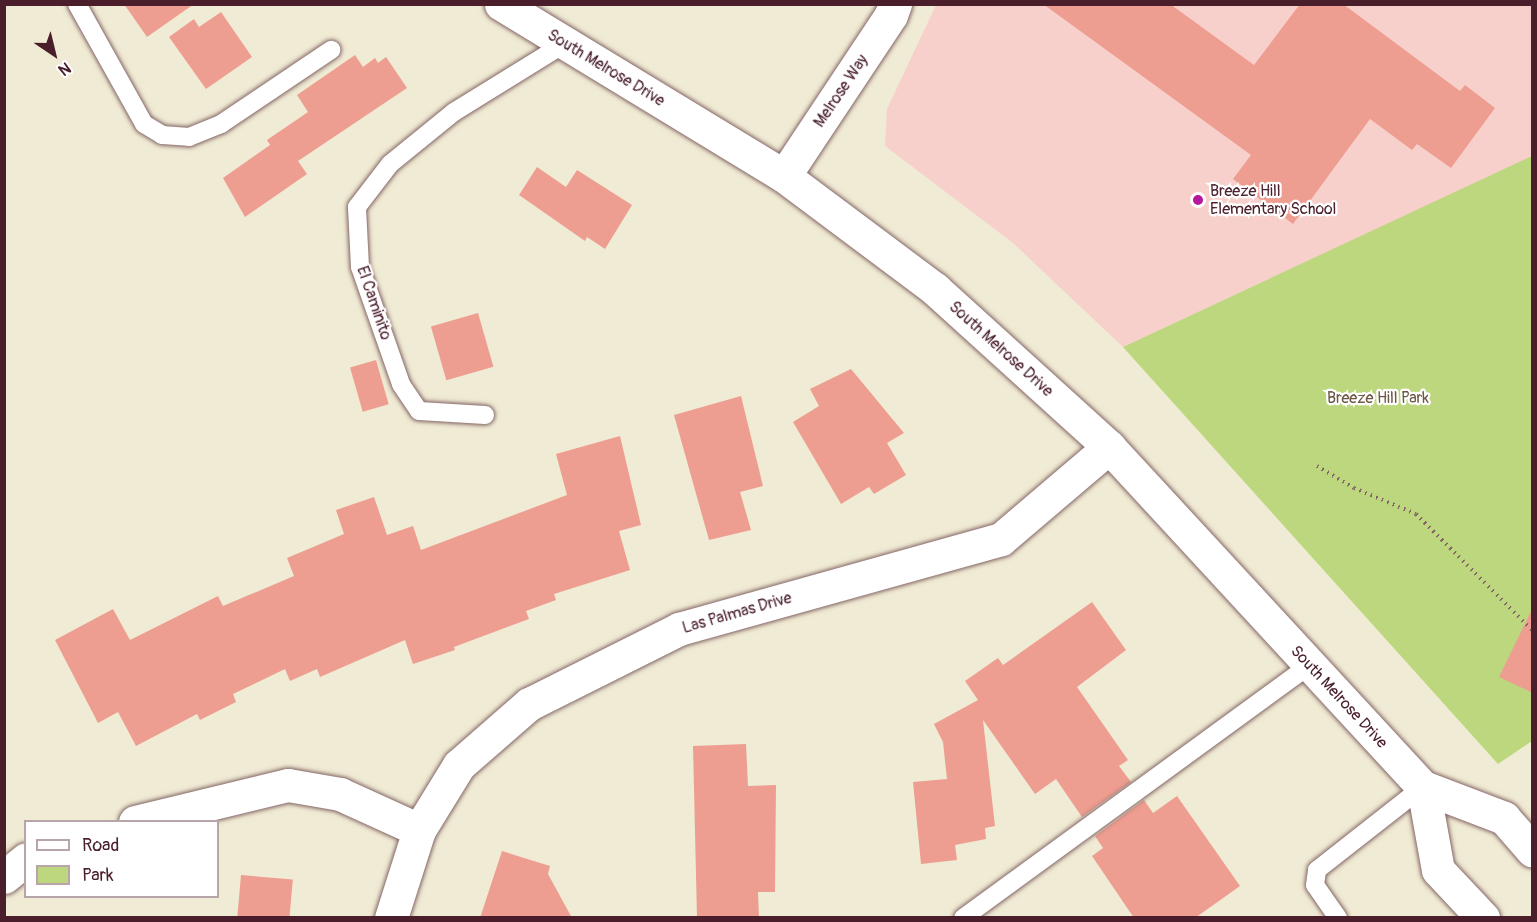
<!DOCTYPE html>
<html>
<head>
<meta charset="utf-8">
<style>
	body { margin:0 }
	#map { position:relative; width:1537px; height:922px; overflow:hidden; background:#f0ebd4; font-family:Pangolin,sans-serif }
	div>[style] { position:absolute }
	.built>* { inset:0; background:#f7d0cc }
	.green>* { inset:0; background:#bcd77d }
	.building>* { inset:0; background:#ee9e90; transform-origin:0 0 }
	.path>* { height:4px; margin-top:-2px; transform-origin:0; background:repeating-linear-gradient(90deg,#846666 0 1.5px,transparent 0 6px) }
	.roads { filter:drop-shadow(0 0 2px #846666) drop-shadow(0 0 2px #846666) }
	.lane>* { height:18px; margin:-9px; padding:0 9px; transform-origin:9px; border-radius:9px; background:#fff }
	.street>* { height:33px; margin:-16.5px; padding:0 16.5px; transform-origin:16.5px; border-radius:16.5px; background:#fff }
	.secondary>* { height:33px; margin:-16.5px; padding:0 16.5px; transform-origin:16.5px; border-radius:16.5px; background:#fff }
	.primary>* { height:33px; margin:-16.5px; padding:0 16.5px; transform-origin:16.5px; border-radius:16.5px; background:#fff }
	.dots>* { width:16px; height:16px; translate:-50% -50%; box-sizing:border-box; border:3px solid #fff; border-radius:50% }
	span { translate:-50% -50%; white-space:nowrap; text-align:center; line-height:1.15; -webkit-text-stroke:4.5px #fff; paint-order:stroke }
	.street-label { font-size:16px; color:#4a1f2b }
	.poi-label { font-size:16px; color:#4a1f2b }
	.left { translate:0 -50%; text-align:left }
	.park-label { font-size:16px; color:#6c5644 }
	.frame { position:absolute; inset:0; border:6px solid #4a1f2b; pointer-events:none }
	.legend { position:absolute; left:24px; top:820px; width:195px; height:78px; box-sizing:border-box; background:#fff; border:2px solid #b7a5aa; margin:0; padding:8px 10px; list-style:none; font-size:18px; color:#4a1f2b }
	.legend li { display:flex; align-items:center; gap:12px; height:30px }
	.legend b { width:30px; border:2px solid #b7a5aa }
	.north { position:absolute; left:24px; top:24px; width:60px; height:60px; -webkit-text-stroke:4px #fff; paint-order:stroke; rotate:145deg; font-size:16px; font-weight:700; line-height:24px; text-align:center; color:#4a1f2b }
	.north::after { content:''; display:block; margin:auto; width:21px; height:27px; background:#4a1f2b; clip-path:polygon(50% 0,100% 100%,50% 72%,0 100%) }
</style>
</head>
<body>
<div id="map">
	<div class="built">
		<div style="clip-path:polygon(936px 5px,1532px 5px,1532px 157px,1123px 347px,1013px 243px,885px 146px,887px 109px)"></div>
	</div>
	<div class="green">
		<div style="clip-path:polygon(1532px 156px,1532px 741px,1498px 764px,1123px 347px)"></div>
	</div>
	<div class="building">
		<div style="clip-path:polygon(124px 4px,194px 4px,147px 37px)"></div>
		<div style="clip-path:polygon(1043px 4px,1170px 4px,1254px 65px,1300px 4px,1343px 4px,1460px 91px,1465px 85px,1495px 108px,1451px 168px,1417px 144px,1412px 150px,1370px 119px,1293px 224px,1233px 179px,1251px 155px)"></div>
		<div style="clip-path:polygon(221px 12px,252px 57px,206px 89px,169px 37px,194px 19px,199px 27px)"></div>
		<div style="clip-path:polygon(355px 55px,363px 67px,375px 58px,378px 63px,386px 57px,407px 88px,298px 161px,307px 174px,245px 217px,223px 178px,270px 145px,267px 140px,308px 112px,297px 95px)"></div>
		<div style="clip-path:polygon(537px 167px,566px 187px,577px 170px,632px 205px,605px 249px,587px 237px,585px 241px,519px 195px)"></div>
		<div style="left:478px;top:313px;width:56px;height:49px;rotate:74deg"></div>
		<div style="left:376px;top:360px;width:46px;height:27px;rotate:74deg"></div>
		<div style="clip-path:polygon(851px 369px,904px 433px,887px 443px,906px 475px,874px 494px,869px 487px,841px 504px,793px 422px,819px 406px,810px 389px)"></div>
		<div style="clip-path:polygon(741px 396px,763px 486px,740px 492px,751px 530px,709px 540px,674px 415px)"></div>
		<div style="clip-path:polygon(620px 436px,641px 525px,619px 531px,630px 570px,554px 594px,556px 600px,526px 611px,529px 619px,454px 647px,455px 650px,413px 664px,405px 640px,320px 677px,317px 669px,290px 681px,285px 669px,233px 694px,236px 702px,200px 720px,197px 714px,136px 746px,118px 712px,98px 723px,55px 640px,113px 609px,130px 640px,218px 596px,223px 606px,294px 576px,287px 558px,344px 534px,336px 510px,374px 497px,387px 535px,413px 526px,421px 550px,567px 495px,556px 454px)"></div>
		<div style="clip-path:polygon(1092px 602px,1126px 650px,1077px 687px,1128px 760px,1119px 766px,1131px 782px,1082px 817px,1056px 779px,1035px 794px,983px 720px,995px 826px,985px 828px,986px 839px,955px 845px,957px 860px,921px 864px,913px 782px,947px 779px,943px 742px,934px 724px,978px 700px,965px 681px,998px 658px,1003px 665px)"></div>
		<div style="clip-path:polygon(1533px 607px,1533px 693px,1499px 677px)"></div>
		<div style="clip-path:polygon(746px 744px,748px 786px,776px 785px,775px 892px,758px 892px,759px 918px,697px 918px,693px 746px)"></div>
		<div style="clip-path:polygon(1177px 796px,1240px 886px,1195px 918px,1134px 918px,1092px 856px,1103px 848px,1095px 836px,1144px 800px,1153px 813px)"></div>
		<div style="clip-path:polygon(502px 851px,550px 866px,548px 874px,572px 918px,480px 918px)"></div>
		<div style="left:241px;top:875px;width:52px;height:43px;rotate:5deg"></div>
	</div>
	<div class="path">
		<div style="left:1317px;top:466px;width:43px;rotate:30.7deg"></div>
		<div style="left:1354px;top:488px;width:67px;rotate:22.8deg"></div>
		<div style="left:1416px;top:514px;width:164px;rotate:45deg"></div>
	</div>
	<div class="roads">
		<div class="lane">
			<div style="left:77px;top:4px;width:137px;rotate:60.8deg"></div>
			<div style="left:144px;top:124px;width:21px;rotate:31deg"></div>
			<div style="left:162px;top:135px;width:27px;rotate:4deg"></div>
			<div style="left:189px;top:137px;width:35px;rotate:-22deg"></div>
			<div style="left:221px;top:124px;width:133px;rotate:-33.9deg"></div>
			<div style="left:485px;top:415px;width:66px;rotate:-176.5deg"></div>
			<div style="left:419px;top:411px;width:32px;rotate:-124deg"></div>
			<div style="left:401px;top:384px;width:124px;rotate:-109.3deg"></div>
			<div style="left:360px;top:267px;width:60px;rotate:-92.9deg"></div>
			<div style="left:357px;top:207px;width:54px;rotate:-52.5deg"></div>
			<div style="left:390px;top:164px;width:82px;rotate:-39.1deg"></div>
			<div style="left:454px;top:112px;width:129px;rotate:-31.7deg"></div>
			<div style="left:963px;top:918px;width:428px;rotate:-36.1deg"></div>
			<div style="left:1338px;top:918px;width:40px;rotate:-124.9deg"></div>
			<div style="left:1315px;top:885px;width:15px;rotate:-82deg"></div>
			<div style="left:1317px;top:870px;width:135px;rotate:-38.1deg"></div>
		</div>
		<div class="street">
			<div style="left:135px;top:822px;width:157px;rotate:-13.6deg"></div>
			<div style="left:288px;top:785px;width:53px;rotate:9.8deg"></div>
			<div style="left:340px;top:794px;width:87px;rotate:24.5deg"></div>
			<div style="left:4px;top:877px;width:28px;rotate:-39deg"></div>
		</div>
		<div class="secondary">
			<div style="left:784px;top:176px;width:193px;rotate:-56.4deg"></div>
			<div style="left:891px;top:15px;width:12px;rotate:-70deg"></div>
			<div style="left:391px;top:918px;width:92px;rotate:-72.3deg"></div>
			<div style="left:419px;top:830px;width:76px;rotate:-58.4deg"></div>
			<div style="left:459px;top:765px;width:93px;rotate:-41.1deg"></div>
			<div style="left:529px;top:704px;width:168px;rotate:-26.6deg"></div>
			<div style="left:679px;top:629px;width:334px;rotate:-15.6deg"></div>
			<div style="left:1001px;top:539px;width:142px;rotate:-40.4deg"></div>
		</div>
		<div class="primary">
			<div style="left:501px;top:4px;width:331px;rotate:31.3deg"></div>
			<div style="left:784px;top:176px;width:189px;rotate:36.8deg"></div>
			<div style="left:935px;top:289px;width:235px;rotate:42.2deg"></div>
			<div style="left:1109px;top:447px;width:463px;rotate:47.3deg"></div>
			<div style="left:1423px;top:787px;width:87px;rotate:20.9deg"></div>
			<div style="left:1504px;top:818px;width:43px;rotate:48.8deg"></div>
			<div style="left:1423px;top:787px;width:84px;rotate:79.8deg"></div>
			<div style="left:1438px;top:870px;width:66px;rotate:46.8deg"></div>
		</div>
	</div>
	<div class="dots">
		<div style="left:1198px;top:200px;background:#b5179e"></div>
	</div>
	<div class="street-label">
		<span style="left:606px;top:68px;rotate:31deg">South Melrose Drive</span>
		<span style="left:841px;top:91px;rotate:-56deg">Melrose Way</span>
		<span style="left:374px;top:303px;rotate:71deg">El Caminito</span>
		<span style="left:1001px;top:349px;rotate:42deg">South Melrose Drive</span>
		<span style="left:737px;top:613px;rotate:-16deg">Las Palmas Drive</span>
		<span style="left:1339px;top:697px;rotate:47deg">South Melrose Drive</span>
	</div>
	<div class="poi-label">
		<span class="left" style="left:1210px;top:200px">Breeze Hill<br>Elementary School</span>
	</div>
	<div class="park-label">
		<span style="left:1378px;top:398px">Breeze Hill Park</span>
	</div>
	<div class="frame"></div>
	<ul class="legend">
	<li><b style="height:8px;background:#fff"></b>Road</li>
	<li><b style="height:16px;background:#bcd77d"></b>Park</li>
	</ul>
	<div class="north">N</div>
</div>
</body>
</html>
